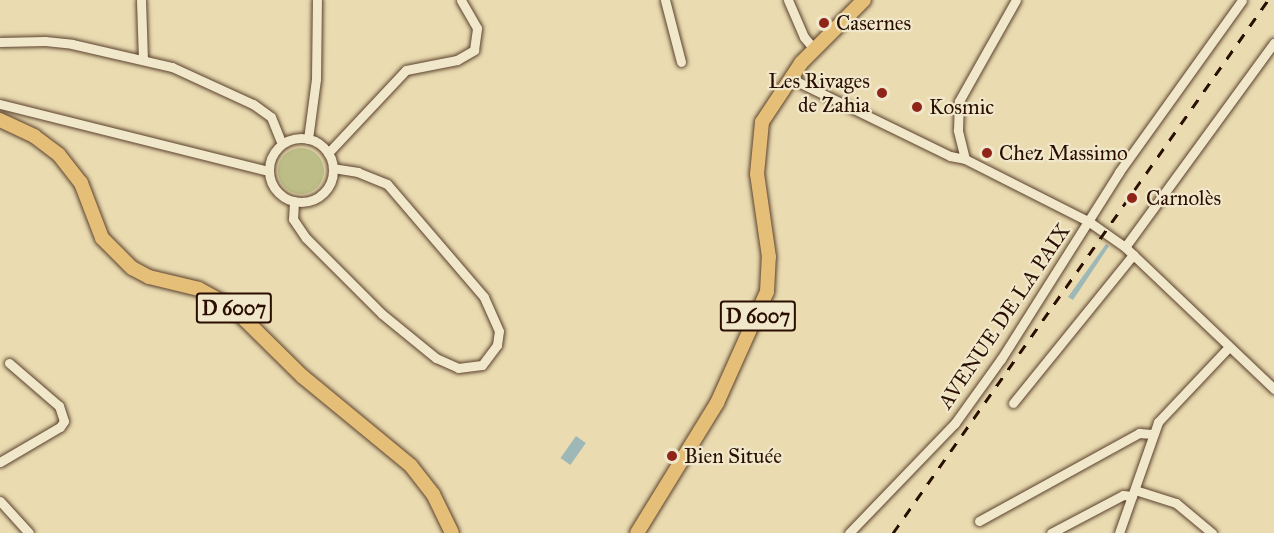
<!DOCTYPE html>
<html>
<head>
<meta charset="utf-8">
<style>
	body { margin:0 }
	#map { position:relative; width:1274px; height:533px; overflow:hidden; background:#eadbb1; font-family:"IM FELL Great Primer",serif }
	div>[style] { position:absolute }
	.green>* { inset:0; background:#bdbe87 }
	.round { border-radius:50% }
	.water>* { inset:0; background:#9eb8b8; transform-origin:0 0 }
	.roads { filter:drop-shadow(0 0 2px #5a412c) drop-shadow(0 0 2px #5a412c) }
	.minor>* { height:9px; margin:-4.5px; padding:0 4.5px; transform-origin:4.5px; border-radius:4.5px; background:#f1e8cc }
	.minor>.ring { margin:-4.5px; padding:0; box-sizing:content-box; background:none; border:9px solid #f1e8cc; border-radius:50% }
	.primary>* { height:14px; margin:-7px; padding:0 7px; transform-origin:7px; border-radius:7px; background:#e5be78 }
	.rail>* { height:3px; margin-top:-1.5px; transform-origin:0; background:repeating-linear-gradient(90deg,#2a0e00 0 10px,transparent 0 20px) }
	.dots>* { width:16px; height:16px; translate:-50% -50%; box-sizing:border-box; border:3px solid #f1e8cc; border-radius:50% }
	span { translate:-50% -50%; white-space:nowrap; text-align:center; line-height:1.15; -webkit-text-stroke:4.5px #f1e8cc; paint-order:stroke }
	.shield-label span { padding:2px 4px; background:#f1e8cc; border:2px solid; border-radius:4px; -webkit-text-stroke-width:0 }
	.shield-label { font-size:20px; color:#2a0e00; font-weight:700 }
	.poi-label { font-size:21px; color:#2a0e00 }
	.left { translate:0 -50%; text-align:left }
	.right { translate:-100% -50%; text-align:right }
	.street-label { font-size:21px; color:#2a0e00 }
</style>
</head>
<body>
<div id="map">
	<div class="green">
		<div class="round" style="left:278px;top:148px;width:46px;height:46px"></div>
	</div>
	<div class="water">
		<div style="clip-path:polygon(1106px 244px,1109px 246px,1073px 300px,1068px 297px)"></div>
		<div style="left:576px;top:436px;width:12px;height:27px;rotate:35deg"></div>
	</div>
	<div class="roads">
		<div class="minor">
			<div style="left:141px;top:0;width:60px;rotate:88.1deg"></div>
			<div style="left:665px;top:0;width:64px;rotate:75.5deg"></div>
			<div style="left:788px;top:0;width:40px;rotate:66.6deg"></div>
			<div style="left:804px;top:37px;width:16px;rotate:50deg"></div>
			<div style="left:0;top:42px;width:45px;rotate:-1.3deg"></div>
			<div style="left:45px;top:41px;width:27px;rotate:6deg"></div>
			<div style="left:72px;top:44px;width:103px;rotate:13deg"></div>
			<div style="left:172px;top:67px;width:89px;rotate:24.6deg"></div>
			<div style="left:253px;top:104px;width:22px;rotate:36deg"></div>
			<div style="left:271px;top:117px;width:29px;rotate:68deg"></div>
			<div style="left:790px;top:78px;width:178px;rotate:26deg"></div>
			<div style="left:950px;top:156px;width:15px;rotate:11deg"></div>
			<div style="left:965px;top:159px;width:138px;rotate:26.8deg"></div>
			<div style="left:1088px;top:221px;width:45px;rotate:35.1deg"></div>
			<div style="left:1125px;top:247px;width:206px;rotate:43.6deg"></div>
			<div style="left:0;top:104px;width:277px;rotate:14deg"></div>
			<div class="ring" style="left:269px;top:138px;width:55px;height:55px"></div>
			<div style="left:308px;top:139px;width:61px;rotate:-82.4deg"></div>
			<div style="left:316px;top:79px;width:79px;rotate:-89.3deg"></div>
			<div style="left:328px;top:153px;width:114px;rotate:-46.8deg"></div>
			<div style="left:406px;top:70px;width:52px;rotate:-11.1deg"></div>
			<div style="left:457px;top:60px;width:20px;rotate:-30deg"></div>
			<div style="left:474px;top:50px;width:22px;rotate:-82deg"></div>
			<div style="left:477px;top:28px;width:32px;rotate:-120deg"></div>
			<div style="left:965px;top:159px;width:30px;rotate:-104deg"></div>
			<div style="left:958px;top:130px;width:29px;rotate:-88deg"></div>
			<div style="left:959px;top:101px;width:116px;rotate:-60.6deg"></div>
			<div style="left:294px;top:201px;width:18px;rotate:93deg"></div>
			<div style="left:293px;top:219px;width:23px;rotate:56deg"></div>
			<div style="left:306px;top:238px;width:107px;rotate:45deg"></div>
			<div style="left:382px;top:314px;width:70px;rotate:39.2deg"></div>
			<div style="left:436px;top:358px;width:24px;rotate:24deg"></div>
			<div style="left:458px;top:368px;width:24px;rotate:-7deg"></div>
			<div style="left:482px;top:365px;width:25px;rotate:-53deg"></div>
			<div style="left:497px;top:345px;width:14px;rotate:-82deg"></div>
			<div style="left:499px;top:331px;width:37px;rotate:-114deg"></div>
			<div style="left:484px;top:297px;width:149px;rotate:-130.6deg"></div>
			<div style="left:387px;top:184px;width:31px;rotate:-158deg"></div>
			<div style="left:358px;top:172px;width:25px;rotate:-171deg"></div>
			<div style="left:1125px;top:247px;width:253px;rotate:-53.9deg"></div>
			<div style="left:1013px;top:403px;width:191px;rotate:-51deg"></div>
			<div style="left:0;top:462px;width:69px;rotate:-30.3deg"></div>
			<div style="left:60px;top:427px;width:7px;rotate:-56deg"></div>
			<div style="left:64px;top:421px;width:16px;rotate:-108deg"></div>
			<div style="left:59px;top:406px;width:66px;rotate:-139.3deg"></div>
			<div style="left:1135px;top:490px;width:43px;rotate:17.6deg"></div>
			<div style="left:1176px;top:503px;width:47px;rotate:39.8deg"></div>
			<div style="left:0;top:501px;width:43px;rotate:47.8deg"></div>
			<div style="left:979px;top:521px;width:183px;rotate:-28.8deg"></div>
			<div style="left:1139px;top:433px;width:13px;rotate:4deg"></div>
			<div style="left:849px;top:533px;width:153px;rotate:-46.1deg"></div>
			<div style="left:955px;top:423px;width:79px;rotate:-54.3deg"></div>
			<div style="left:1001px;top:359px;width:221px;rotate:-57.7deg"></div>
			<div style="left:1119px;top:172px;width:211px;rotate:-54.4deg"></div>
			<div style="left:1051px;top:533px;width:81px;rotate:-27.8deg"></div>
			<div style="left:1123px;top:495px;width:9px;rotate:6deg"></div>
			<div style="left:1119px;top:533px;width:118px;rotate:-70.6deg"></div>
			<div style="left:1158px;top:422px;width:103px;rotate:-46.6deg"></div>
		</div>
		<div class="primary">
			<div style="left:0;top:120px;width:38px;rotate:25deg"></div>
			<div style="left:34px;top:136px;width:31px;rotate:37deg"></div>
			<div style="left:59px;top:155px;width:36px;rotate:52deg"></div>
			<div style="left:81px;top:183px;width:59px;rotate:69.1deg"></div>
			<div style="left:102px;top:238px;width:42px;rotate:45deg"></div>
			<div style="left:132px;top:268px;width:19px;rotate:28deg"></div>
			<div style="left:149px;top:277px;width:51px;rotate:13.5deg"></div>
			<div style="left:199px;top:289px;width:39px;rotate:29deg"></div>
			<div style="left:233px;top:308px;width:97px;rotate:44.6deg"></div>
			<div style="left:302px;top:376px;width:141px;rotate:39.5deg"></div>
			<div style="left:411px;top:466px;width:36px;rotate:52deg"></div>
			<div style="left:433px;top:494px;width:43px;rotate:64deg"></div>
			<div style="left:637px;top:533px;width:153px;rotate:-58.4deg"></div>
			<div style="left:717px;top:403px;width:122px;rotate:-65.8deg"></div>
			<div style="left:767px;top:292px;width:35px;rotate:-87deg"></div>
			<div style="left:769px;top:257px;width:84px;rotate:-98.2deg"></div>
			<div style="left:757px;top:174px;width:52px;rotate:-84.5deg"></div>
			<div style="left:762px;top:122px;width:71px;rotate:-56.5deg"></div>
			<div style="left:801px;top:63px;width:89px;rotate:-45deg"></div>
		</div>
	</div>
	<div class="rail">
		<div style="left:893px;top:533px;width:652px;rotate:-54.87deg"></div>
	</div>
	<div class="dots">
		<div style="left:824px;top:23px;background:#8f2418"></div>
		<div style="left:882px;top:93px;background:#8f2418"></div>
		<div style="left:917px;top:107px;background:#8f2418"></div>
		<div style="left:987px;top:153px;background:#8f2418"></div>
		<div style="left:1132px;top:198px;background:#8f2418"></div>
		<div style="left:672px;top:456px;background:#8f2418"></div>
	</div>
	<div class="shield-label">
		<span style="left:234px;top:308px">D 6007</span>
		<span style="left:758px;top:316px">D 6007</span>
	</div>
	<div class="poi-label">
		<span class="left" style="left:836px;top:23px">Casernes</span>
		<span class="right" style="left:870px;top:93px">Les Rivages<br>de Zahia</span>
		<span class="left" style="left:929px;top:107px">Kosmic</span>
		<span class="left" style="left:999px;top:153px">Chez Massimo</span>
		<span class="left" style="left:1146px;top:198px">Carnolès</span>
		<span class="left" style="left:684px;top:456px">Bien Située</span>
	</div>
	<div class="street-label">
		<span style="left:1004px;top:316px;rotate:-56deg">AVENUE DE LA PAIX</span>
	</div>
</div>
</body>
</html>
